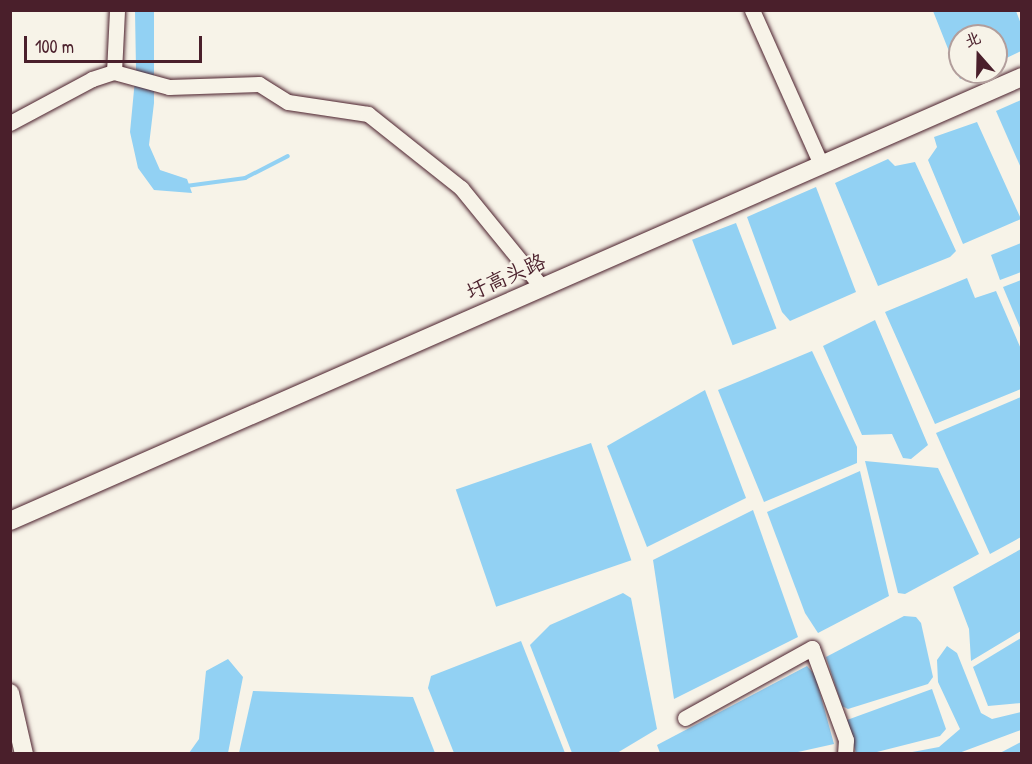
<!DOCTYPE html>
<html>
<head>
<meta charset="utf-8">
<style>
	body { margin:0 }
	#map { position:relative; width:1032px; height:764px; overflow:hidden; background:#f7f3e8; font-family:"Patrick Hand","LXGW WenKai TC",sans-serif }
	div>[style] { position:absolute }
	.water>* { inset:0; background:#92d1f3; transform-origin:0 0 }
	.stream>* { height:4px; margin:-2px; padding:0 2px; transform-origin:2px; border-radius:2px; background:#92d1f3 }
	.roads { filter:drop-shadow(0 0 2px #4a1f2b) drop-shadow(0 0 2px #4a1f2b) }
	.minor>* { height:15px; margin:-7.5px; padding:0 7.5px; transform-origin:7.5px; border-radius:7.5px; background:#f7f3e8 }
	.tertiary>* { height:18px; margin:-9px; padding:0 9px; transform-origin:9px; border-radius:9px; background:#f7f3e8 }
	span { translate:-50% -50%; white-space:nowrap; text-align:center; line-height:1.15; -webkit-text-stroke:4.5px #f7f3e8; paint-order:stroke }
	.street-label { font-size:21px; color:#4a1f2b }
	.frame { position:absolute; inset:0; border:12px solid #4a1f2b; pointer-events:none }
	.north { position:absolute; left:948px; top:24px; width:60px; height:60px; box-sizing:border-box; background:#f7f3e8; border:2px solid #b29e9c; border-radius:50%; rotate:340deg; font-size:16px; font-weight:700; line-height:24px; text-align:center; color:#4a1f2b }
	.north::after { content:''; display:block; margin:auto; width:21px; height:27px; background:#4a1f2b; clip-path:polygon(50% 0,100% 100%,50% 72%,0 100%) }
	.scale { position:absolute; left:24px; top:36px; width:178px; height:27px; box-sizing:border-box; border:3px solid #4a1f2b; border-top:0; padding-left:8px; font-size:18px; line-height:21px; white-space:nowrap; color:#4a1f2b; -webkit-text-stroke:4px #f7f3e8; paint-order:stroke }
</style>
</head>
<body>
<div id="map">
	<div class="water">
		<div style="clip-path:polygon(135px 11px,154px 11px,154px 103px,149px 145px,160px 170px,187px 179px,192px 193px,154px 190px,138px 168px,130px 132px,136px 69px)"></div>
		<div style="clip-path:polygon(933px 11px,1016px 11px,1021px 24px,1021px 51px,996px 63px,996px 36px,960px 36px,960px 72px,976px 72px,960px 79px)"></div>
		<div style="clip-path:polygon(1021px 100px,1021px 168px,996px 111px)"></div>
		<div style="clip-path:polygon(977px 122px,1021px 219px,963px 244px,928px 160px,937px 147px,934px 137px)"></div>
		<div style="clip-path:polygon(888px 159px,895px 166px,915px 162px,956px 251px,950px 257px,878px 286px,835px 183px)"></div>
		<div style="clip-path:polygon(816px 187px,856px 292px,790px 321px,782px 312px,747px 217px)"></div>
		<div style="left:736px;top:223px;width:113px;height:47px;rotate:69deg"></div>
		<div style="clip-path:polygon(1021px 243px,1021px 272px,1000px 280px,991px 255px)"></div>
		<div style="clip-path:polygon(967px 278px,975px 298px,996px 291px,1021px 349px,1021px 389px,935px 424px,885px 312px)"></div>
		<div style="clip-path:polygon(1021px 280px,1022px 280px,1021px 330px,1003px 287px)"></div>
		<div style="clip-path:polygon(875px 320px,928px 445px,911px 459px,903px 458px,892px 434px,862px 435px,823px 346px)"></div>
		<div style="clip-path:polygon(812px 351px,857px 447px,857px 463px,764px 502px,718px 390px)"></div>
		<div style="clip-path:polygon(705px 390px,746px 498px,647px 547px,607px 446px)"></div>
		<div style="clip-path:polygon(1021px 397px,1021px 537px,990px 554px,936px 433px)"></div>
		<div style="left:591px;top:443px;width:124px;height:143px;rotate:71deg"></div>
		<div style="clip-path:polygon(865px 461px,938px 468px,979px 554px,905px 594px,898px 593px)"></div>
		<div style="clip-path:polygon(860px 471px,889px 596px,818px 633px,805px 613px,767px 512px)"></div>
		<div style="clip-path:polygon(753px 510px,798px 637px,674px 699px,653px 560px)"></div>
		<div style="clip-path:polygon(1021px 549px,1021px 631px,971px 661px,969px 629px,953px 587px)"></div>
		<div style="clip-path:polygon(623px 593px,631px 598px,657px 729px,617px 753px,572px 753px,530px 645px,550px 625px)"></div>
		<div style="clip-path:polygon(904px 616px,916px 617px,921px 623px,933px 677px,928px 684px,848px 709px,842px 706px,826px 657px)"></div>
		<div style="clip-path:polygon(1021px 638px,1021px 703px,988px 706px,973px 667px)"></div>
		<div style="clip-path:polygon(521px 641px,565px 753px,454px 753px,428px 688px,431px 676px)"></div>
		<div style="clip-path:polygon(947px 646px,957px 653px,981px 713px,992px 719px,1021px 712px,1021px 730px,959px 753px,907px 753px,939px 747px,960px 729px,938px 682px,937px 660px)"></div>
		<div style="clip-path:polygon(228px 659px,243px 677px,228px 753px,189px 753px,199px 739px,206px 671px)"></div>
		<div style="clip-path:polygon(807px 666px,815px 675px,834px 744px,789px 754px,660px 753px,657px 745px)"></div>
		<div style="clip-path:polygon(932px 689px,946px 729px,940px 736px,873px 753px,856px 753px,847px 720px)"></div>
		<div style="clip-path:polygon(253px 691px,413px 697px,435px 753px,239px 753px)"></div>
		<div style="clip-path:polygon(1021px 742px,1021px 753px,1000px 753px)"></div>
	</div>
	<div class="stream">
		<div style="left:186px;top:186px;width:60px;rotate:-7.7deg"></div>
		<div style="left:245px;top:178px;width:48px;rotate:-27.1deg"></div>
	</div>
	<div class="roads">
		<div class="minor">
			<div style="left:752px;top:10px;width:169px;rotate:65.9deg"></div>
			<div style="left:114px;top:72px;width:62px;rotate:-87.2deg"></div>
			<div style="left:10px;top:123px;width:93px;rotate:-28.2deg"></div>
			<div style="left:92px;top:79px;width:23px;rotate:-18deg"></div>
			<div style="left:114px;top:72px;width:57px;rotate:15.3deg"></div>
			<div style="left:169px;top:87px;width:90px;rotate:-1.9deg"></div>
			<div style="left:259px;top:84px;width:34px;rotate:32deg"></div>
			<div style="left:288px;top:102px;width:81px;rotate:8.5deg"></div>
			<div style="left:368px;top:114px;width:119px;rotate:38.5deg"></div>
			<div style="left:461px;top:188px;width:127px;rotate:50.8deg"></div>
			<div style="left:685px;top:718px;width:145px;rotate:-28.9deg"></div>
			<div style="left:812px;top:648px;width:98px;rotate:69.7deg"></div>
			<div style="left:846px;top:740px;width:14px;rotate:94deg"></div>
		</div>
		<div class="tertiary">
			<div style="left:10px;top:521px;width:1105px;rotate:-23.69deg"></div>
			<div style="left:10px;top:693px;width:63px;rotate:77.1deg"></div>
		</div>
	</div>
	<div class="street-label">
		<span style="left:506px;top:277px;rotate:-24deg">圩高头路</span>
	</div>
	<div class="frame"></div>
	<div class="north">北</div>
	<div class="scale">100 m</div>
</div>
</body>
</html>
